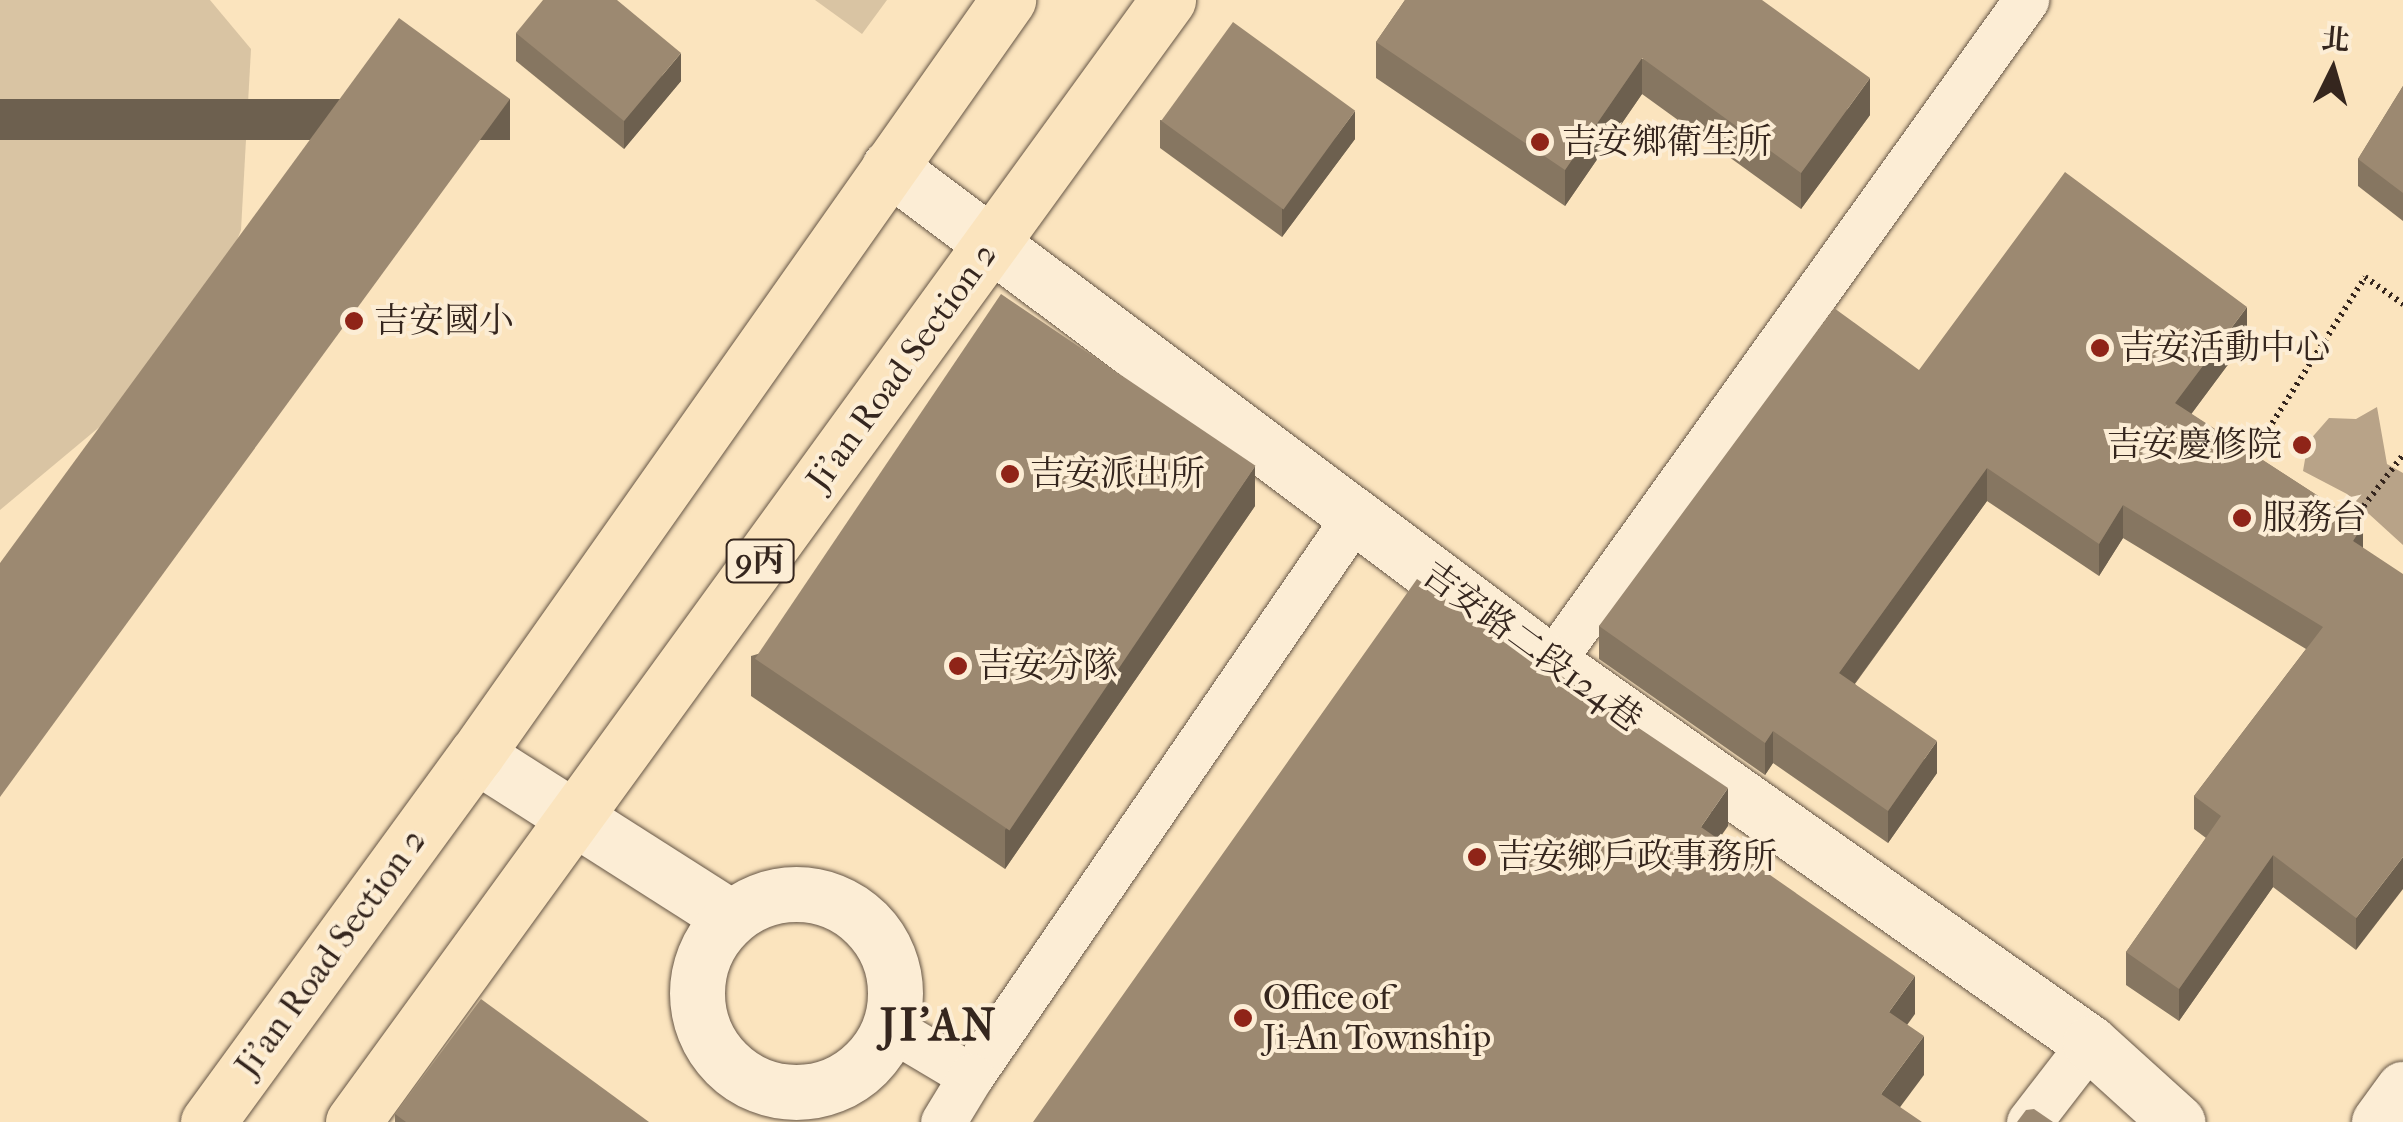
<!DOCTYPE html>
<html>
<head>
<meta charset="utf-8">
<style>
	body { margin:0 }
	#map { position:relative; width:2403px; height:1122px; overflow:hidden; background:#fbe4be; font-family:"IM FELL French Canon","Noto Serif TC",serif }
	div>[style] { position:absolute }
	.green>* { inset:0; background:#d9c4a3 }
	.water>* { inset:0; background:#b8a388 }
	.path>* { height:6px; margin-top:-3px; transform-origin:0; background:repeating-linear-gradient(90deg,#35261e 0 2.5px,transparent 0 7.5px) }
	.roads { filter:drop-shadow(0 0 2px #665646) drop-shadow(0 0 2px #665646) }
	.lane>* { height:45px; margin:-22.5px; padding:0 22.5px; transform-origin:22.5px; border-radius:22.5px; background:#fcedd5 }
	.street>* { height:55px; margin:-27.5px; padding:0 27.5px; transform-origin:27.5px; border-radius:27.5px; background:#fcedd5 }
	.street>.ring { margin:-27.5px; padding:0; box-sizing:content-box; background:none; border:55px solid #fcedd5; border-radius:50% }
	.primary>* { height:55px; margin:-27.5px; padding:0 27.5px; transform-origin:27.5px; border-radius:27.5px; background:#fbe4be }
	.wall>* { inset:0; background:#867661 }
	.shaded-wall>* { inset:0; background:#6d604f; transform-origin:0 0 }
	.building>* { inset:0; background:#9c8971; transform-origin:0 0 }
	.dots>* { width:28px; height:28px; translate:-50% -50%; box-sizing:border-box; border:5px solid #fcedd5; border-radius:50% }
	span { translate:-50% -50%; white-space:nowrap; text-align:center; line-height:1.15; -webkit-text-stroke:8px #fcedd5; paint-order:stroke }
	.shield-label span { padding:2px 8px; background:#fcedd5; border:2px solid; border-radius:8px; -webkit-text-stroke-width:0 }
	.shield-label { font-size:32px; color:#35261e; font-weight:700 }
	.poi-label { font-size:35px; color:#35261e }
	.left { translate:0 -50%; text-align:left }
	.right { translate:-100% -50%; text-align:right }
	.street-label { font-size:35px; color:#35261e }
	.district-label { font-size:45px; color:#35261e; font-weight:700; letter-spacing:2.5px }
	.north { position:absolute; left:2283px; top:20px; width:100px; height:100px; -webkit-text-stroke:8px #fcedd5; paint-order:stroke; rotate:5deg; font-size:28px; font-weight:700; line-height:40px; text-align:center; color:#35261e }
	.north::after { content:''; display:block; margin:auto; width:35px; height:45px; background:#35261e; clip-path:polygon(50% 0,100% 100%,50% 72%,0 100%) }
</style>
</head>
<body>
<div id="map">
	<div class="green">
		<div style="clip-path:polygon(0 0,210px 0,251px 49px,241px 230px,213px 299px,139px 394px,0 510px)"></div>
		<div style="clip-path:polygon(815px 0,887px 0,862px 34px)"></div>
	</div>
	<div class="water">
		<div style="clip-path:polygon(2377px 407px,2387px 464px,2403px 473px,2403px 545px,2347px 494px,2303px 471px,2308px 442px,2329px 418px,2356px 419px)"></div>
	</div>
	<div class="path">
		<div style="left:2248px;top:461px;width:218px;rotate:-57.5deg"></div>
		<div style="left:2365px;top:277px;width:47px;rotate:35.4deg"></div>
		<div style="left:2350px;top:524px;width:87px;rotate:-52.5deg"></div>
	</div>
	<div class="roads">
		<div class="lane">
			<div style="left:1551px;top:663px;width:816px;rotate:-54.38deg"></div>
			<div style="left:890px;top:1028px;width:94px;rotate:30.7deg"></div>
			<div style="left:971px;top:1076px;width:679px;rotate:-55.56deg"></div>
			<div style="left:943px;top:1122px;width:54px;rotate:-58.7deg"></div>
			<div style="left:2029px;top:1122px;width:100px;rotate:-52.3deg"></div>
		</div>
		<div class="street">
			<div style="left:889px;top:167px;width:827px;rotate:36.84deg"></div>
			<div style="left:1551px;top:663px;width:659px;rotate:35.18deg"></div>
			<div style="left:2090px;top:1043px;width:118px;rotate:42.2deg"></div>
			<div style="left:476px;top:755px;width:301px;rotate:32.5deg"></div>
			<div class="ring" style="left:697px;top:894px;width:143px;height:143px"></div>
			<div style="left:2379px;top:1122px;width:41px;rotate:-54deg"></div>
		</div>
		<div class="primary">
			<div style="left:208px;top:1122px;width:454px;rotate:-53.9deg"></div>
			<div style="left:476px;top:755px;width:924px;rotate:-54.83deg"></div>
			<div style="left:353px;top:1122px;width:1387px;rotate:-54.01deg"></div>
		</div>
	</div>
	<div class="wall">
		<div style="clip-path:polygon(1405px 0,1870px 115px,1801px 209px,1642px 94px,1565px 206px,1376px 78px,1376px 42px)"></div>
		<div style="clip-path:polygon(516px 33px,681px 81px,624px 149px,516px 61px)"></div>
		<div style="clip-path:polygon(2403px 86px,2403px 221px,2358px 186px,2358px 159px)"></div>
		<div style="clip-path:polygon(1160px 120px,1355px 139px,1282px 237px,1160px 148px)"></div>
		<div style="clip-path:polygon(2247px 339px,2191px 414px,2363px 525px,2356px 950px,2273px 887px,2179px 1021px,2126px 985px,2126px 952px,2206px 838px,2194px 829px,2194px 796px,2306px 649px,2123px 538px,2099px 576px,1987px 501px,1855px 684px,1937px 773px,1888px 843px,1773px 763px,1765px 775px,1599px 659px,1599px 626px,1919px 370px)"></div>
		<div style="clip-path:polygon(1255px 506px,1005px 869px,751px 696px,751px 656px)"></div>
		<div style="clip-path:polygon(395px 1114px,649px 1122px,395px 1122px)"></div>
	</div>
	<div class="shaded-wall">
		<div style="clip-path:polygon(681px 53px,681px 81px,624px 149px,624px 121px)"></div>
		<div style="clip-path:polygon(1642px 58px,1642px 94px,1565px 206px,1565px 170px)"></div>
		<div style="clip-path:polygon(1870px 78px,1870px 115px,1801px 209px,1801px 173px)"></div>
		<div style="left:510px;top:99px;width:41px;height:864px;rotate:90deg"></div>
		<div style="clip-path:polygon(1355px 111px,1355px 139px,1282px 237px,1282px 209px)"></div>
		<div style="clip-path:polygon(2247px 307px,2247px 339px,2175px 436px,2175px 403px)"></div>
		<div style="clip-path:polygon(1255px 466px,1255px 506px,1005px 869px,1005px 830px)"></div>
		<div style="clip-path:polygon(1987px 468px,1987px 501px,1839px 705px,1839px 673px)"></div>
		<div style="clip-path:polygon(2123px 505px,2123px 538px,2099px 576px,2099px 544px)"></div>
		<div style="clip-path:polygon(2363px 525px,2363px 558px,2353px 541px)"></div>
		<div style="clip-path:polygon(1773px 731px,1773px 763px,1765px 775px,1765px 743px)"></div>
		<div style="clip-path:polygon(1937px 741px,1937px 773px,1888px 843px,1888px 811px)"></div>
		<div style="clip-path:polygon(1728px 788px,1728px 826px,1701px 865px,1701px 827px)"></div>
		<div style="clip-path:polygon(2273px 855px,2273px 887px,2179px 1021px,2179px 989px)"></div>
		<div style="clip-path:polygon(2403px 857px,2403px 889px,2356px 950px,2356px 918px)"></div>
		<div style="clip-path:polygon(1915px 976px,1915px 1014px,1889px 1050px,1889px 1012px)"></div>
		<div style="clip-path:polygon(1924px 1036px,1924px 1075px,1889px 1122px,1881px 1094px)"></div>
	</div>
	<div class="building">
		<div style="clip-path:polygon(543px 0,617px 0,681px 53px,624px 121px,516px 33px)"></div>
		<div style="clip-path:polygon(1405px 0,1762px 0,1870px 78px,1801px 173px,1642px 58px,1565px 170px,1376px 42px)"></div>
		<div style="clip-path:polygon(399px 18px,510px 99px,0 797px,0 563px)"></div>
		<div style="left:1233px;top:22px;width:151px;height:122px;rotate:36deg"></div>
		<div style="clip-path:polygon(2403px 86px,2403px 193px,2358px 159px)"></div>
		<div style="clip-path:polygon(2065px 172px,2247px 307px,2175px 403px,2363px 525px,2353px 541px,2403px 574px,2403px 857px,2356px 918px,2273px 855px,2179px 989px,2126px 952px,2221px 816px,2194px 796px,2323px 627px,2123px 505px,2099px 544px,1987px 468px,1839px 673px,1937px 741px,1888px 811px,1773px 731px,1765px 743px,1599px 626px,1834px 308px,1919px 370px)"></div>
		<div style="left:1001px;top:294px;width:307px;height:440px;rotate:34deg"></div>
		<div style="clip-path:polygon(1417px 579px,1728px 788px,1701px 827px,1915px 976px,1889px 1012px,1924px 1036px,1881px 1094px,1922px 1122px,1033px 1122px)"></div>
		<div style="clip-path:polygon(481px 999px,649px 1122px,406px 1122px,395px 1114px)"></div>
		<div style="clip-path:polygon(2034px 1109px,2053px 1122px,2017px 1122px,2026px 1110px)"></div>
	</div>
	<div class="dots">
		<div style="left:1540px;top:142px;background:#8f2418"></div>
		<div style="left:354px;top:321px;background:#8f2418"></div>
		<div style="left:2100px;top:348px;background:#8f2418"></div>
		<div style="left:2302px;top:445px;background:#8f2418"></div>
		<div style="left:1010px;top:474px;background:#8f2418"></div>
		<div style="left:2242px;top:518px;background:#8f2418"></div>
		<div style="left:958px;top:666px;background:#8f2418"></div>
		<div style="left:1477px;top:857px;background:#8f2418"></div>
		<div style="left:1243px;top:1018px;background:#8f2418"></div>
	</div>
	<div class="shield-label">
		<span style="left:760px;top:561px">9丙</span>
	</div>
	<div class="poi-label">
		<span class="left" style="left:1562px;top:142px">吉安鄉衛生所</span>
		<span class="left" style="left:374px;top:321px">吉安國小</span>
		<span class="left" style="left:2120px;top:348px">吉安活動中心</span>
		<span class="right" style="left:2282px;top:445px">吉安慶修院</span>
		<span class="left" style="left:1030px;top:474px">吉安派出所</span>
		<span class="left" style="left:2262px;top:518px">服務台</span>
		<span class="left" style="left:978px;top:666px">吉安分隊</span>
		<span class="left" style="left:1497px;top:857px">吉安鄉戶政事務所</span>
		<span class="left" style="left:1263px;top:1018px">Office of<br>Ji-An Township</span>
	</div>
	<div class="street-label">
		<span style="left:902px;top:367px;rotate:-54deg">Ji’an Road Section 2</span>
		<span style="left:1532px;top:647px;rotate:36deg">吉安路二段124巷</span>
		<span style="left:331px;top:953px;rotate:-54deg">Ji’an Road Section 2</span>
	</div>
	<div class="district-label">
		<span style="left:939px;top:1026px">JI'AN</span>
	</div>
	<div class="north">北</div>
</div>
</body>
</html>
